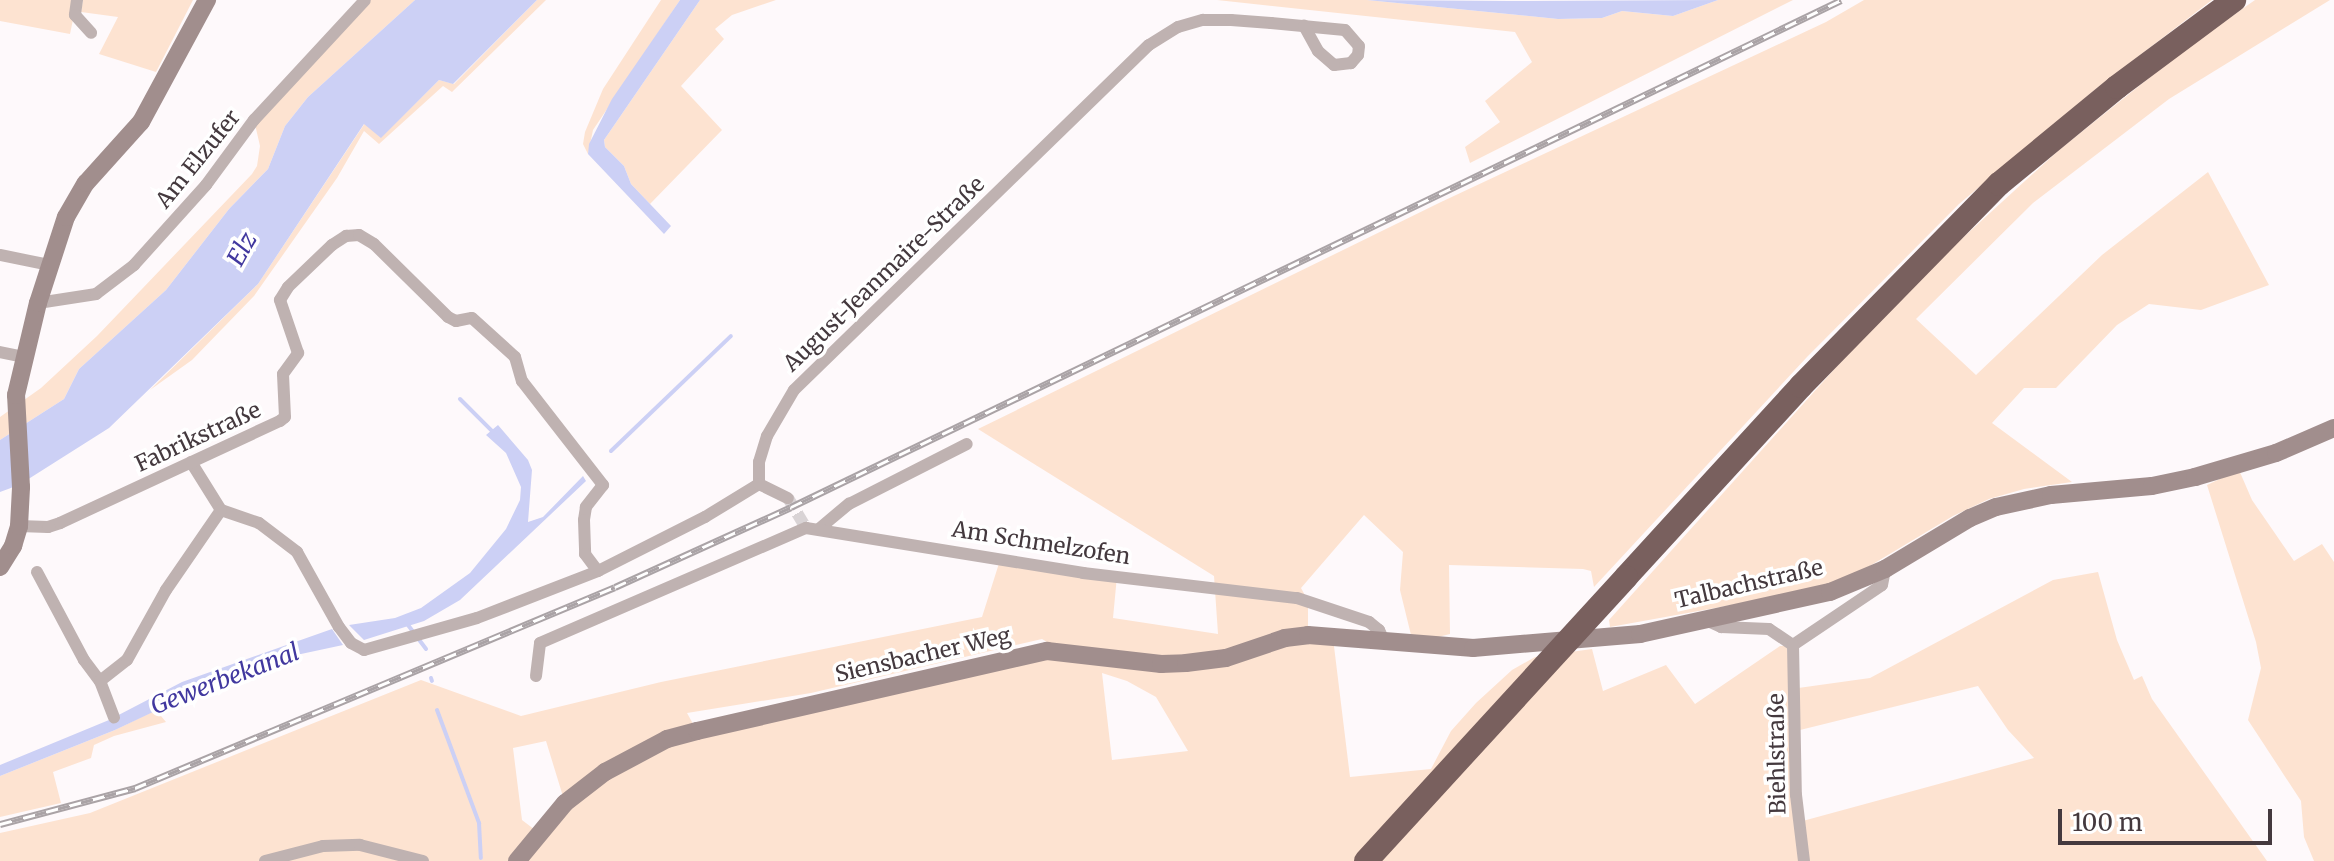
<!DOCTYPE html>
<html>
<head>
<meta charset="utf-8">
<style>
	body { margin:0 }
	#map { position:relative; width:2334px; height:861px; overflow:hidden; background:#fef9fb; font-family:Merriweather,serif }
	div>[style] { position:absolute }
	.green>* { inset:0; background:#fde3d1 }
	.water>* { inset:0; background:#ccd0f5 }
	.stream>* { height:4px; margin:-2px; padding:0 2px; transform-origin:2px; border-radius:2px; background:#ccd0f5 }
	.street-tunnel>* { height:12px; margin-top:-6px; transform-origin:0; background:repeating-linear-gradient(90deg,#d9d3d5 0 12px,transparent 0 18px) }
	.street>* { height:12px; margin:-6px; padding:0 6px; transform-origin:6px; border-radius:6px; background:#bfb2b1 }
	.secondary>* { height:18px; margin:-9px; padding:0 9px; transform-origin:9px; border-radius:9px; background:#a18e8d }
	.highway>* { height:24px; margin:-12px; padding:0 12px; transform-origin:12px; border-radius:12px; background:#79605e }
	.rail>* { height:7px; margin-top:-3.5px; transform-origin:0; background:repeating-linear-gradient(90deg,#fff 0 12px,#aaa3a6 0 24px); box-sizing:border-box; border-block:2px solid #aaa3a6 }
	.highway-bridge>* { height:24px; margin:-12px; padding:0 12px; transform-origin:12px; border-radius:12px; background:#79605e }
	span { translate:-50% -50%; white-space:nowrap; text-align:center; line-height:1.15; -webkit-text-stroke:7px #fff; paint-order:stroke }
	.street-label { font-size:22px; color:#44393e }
	.water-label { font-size:24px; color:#41389f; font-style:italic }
	.scale { position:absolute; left:2058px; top:809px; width:214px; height:36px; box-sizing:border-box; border:4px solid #44393e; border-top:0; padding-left:10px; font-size:24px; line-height:28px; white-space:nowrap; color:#44393e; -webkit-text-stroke:6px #fff; paint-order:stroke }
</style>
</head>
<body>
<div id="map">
	<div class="green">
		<div style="clip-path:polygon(0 0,77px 0,70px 34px,0 21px)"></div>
		<div style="clip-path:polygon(83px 0,193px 0,156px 72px,99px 54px,118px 17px,81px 12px)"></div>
		<div style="clip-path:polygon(365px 0,415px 0,308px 97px,285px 126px,268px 169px,229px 209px,166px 290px,79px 369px,64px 399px,0 440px,0 417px,41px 388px,97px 336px,252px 174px,257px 166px,260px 146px,254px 120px)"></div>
		<div style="clip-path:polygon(537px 0,546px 0,452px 92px,443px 86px,379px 144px,364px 131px,337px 178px,254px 296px,192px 360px,150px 390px,258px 284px,365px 123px,381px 137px,439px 80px,454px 84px)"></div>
		<div style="clip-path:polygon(661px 0,680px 0,593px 130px,588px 154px,583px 144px,585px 132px,603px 89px)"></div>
		<div style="clip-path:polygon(700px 0,776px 0,732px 15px,715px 29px,724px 39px,681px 86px,722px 130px,650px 204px,631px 184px,624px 166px,605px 147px,604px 140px)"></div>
		<div style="clip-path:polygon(1217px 0,1367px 0,1558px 19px,1602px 18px,1622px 11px,1673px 16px,1718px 0,1793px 0,1470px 163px,1465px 147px,1500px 122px,1485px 101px,1532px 62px,1515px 32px)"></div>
		<div style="clip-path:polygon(evenodd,1864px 0,2212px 0,2097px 88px,1959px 204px,1807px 357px,1594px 587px,1591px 571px,1583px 569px,1449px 565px,1450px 634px,1438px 637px,1411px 635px,1400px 590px,1403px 552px,1364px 515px,1301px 588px,1308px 601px,1308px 635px,1333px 638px,1350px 777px,1431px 769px,1451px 731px,1476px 703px,1512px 670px,1535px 657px,1592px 649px,1603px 691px,1666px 665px,1695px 704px,1780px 646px,1787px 646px,1791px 689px,1870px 678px,2053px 580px,2098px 572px,2117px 640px,2134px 680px,2142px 676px,2152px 699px,2267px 861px,0 861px,0 833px,90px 813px,421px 680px,521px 716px,661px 682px,982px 617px,1001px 557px,1117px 576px,1113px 618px,1218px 634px,1214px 576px,978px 429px,1441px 202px,1826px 22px,1864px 0,1042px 639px,1060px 650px,697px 731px,687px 713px,811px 693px,1042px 639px,1864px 0,1102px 673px,1127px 681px,1156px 697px,1188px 751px,1112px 760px,1102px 673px,1864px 0,1978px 686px,2008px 730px,2034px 758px,1799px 822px,1796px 731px,1978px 686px,1864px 0,546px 741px,565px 803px,539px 833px,522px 820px,513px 748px,546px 741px)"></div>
		<div style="clip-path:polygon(2255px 0,2330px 0,2169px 99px,2033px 203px,1916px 319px,1976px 375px,2102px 255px,2208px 172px,2269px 285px,2201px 310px,2149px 304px,2117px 325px,2056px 388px,2024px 388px,1992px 423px,2072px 482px,2024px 489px,1989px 499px,1953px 516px,1863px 570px,1815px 590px,1610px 627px,1609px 620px,1839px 364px,1933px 265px,2059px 150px,2184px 50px)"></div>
		<div style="clip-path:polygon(2239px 470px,2252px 500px,2294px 561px,2322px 544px,2334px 562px,2334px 861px,2314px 861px,2304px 837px,2301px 801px,2248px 720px,2261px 668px,2256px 642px,2207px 485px)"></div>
		<div style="clip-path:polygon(156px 710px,166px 722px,114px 736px,94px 745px,91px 758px,53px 772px,61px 803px,0 817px,0 776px,115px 730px)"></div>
	</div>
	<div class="water">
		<div style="clip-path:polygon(415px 0,537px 0,453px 84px,439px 80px,381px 138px,364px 124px,258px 284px,109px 428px,19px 485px,0 492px,0 440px,64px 399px,79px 369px,166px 290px,229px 209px,268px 169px,285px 126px,308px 97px)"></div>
		<div style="clip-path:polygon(700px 0,604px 140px,605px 147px,624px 166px,631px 184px,671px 226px,664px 234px,588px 154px,589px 144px,612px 99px,680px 0)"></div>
		<div style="clip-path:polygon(1367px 0,1510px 1px,1718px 0,1673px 16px,1622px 11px,1602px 18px,1558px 19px)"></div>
		<div style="clip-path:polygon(498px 425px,528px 460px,532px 470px,528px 522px,543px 517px,583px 476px,586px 481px,460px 600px,424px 621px,364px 640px,349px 625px,395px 618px,421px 608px,470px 573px,506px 529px,520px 500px,521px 487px,506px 453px,486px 435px)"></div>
		<div style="clip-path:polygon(332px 629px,343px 645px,273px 660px,189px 695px,115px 730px,0 776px,0 765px,109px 720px,182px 682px)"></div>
	</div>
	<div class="stream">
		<div style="left:460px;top:399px;width:49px;rotate:45deg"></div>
		<div style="left:611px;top:451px;width:166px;rotate:-43.8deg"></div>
		<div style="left:408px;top:625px;width:30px;rotate:53deg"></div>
		<div style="left:431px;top:678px;width:3px;rotate:72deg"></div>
		<div style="left:437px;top:710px;width:121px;rotate:69.6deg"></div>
		<div style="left:479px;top:823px;width:35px;rotate:87deg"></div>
	</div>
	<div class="street-tunnel">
		<div style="left:788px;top:498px;width:35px;rotate:59deg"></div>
	</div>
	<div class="street">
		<div style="left:77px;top:0;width:15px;rotate:98deg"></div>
		<div style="left:75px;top:15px;width:24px;rotate:48deg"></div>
		<div style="left:0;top:255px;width:50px;rotate:11.5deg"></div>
		<div style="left:38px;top:303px;width:59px;rotate:-8.8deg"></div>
		<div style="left:96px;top:294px;width:48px;rotate:-37.3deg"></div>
		<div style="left:134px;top:265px;width:108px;rotate:-48deg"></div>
		<div style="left:206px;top:185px;width:81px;rotate:-53.6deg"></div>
		<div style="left:254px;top:120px;width:163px;rotate:-47.2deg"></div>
		<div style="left:0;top:352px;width:24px;rotate:12deg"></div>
		<div style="left:191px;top:462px;width:57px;rotate:58deg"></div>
		<div style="left:221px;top:510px;width:40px;rotate:18.9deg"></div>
		<div style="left:259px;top:523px;width:48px;rotate:37.3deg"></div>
		<div style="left:297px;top:552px;width:86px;rotate:60.8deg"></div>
		<div style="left:339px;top:627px;width:20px;rotate:53deg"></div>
		<div style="left:351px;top:643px;width:15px;rotate:28deg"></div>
		<div style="left:364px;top:650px;width:117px;rotate:-15.8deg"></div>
		<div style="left:477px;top:618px;width:130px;rotate:-21.2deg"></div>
		<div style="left:598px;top:571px;width:120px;rotate:-26.8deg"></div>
		<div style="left:705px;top:517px;width:63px;rotate:-31.4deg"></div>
		<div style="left:759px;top:484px;width:22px;rotate:-90deg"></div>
		<div style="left:759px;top:462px;width:27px;rotate:-73deg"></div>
		<div style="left:767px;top:436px;width:53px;rotate:-59.6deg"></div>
		<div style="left:794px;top:390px;width:495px;rotate:-44.2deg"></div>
		<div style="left:1149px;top:45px;width:34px;rotate:-32deg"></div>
		<div style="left:1178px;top:27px;width:26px;rotate:-16deg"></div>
		<div style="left:1203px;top:20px;width:28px"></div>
		<div style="left:1231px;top:20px;width:40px;rotate:4.3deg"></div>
		<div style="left:1271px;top:23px;width:74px;rotate:5.4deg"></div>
		<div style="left:1345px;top:30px;width:21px;rotate:49deg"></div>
		<div style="left:1359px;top:46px;width:9px;rotate:96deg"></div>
		<div style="left:1358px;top:55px;width:11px;rotate:131deg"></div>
		<div style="left:1351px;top:63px;width:17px;rotate:173deg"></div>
		<div style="left:1334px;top:65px;width:21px;rotate:-139deg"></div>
		<div style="left:1318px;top:51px;width:29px;rotate:-119deg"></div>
		<div style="left:759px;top:484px;width:32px;rotate:26deg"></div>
		<div style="left:19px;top:526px;width:29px;rotate:2deg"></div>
		<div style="left:48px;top:527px;width:13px;rotate:-18deg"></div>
		<div style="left:60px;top:523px;width:242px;rotate:-24.9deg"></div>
		<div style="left:280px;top:421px;width:6px;rotate:-39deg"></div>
		<div style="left:285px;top:417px;width:43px;rotate:-92.7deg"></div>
		<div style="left:283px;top:374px;width:26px;rotate:-54deg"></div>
		<div style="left:298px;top:353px;width:56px;rotate:-108.8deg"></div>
		<div style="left:280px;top:300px;width:15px;rotate:-58deg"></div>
		<div style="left:288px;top:287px;width:61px;rotate:-43.7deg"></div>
		<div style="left:332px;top:245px;width:17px;rotate:-33deg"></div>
		<div style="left:346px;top:236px;width:13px;rotate:-4deg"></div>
		<div style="left:359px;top:235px;width:17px;rotate:31deg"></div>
		<div style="left:374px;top:244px;width:104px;rotate:44.6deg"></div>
		<div style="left:448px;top:317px;width:9px;rotate:27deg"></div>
		<div style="left:456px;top:321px;width:16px;rotate:-11deg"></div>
		<div style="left:472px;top:318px;width:58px;rotate:42.2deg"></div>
		<div style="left:515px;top:357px;width:25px;rotate:74deg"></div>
		<div style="left:522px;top:381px;width:132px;rotate:52.1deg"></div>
		<div style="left:603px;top:485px;width:28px;rotate:128deg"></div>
		<div style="left:586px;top:507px;width:13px;rotate:99deg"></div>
		<div style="left:584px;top:520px;width:34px;rotate:88deg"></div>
		<div style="left:585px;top:554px;width:21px;rotate:53deg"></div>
		<div style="left:820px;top:528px;width:38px;rotate:-40deg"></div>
		<div style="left:849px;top:504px;width:132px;rotate:-27deg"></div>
		<div style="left:37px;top:572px;width:100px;rotate:61.9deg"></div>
		<div style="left:84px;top:660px;width:26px;rotate:53deg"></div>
		<div style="left:100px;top:681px;width:39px;rotate:69deg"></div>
		<div style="left:1706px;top:620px;width:17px;rotate:25deg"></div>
		<div style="left:1721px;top:627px;width:48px;rotate:2.4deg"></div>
		<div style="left:1769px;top:629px;width:29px;rotate:34deg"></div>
		<div style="left:1793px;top:645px;width:107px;rotate:-34deg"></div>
		<div style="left:1882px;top:585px;width:16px;rotate:-79deg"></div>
		<div style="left:1793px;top:645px;width:150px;rotate:88.9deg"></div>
		<div style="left:1796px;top:795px;width:66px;rotate:83.1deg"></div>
		<div style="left:536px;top:676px;width:33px;rotate:-83deg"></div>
		<div style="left:540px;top:643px;width:290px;rotate:-23.4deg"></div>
		<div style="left:806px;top:528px;width:281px;rotate:9.2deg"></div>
		<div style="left:1083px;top:573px;width:215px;rotate:6.7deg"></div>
		<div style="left:1297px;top:598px;width:76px;rotate:18.4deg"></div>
		<div style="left:1369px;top:622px;width:13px;rotate:39deg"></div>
		<div style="left:1379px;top:630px;width:14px;rotate:65deg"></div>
		<div style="left:100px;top:681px;width:34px;rotate:-38deg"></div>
		<div style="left:127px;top:660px;width:80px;rotate:-60.9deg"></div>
		<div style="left:166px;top:590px;width:97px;rotate:-55.5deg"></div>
		<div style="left:265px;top:861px;width:60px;rotate:-14.5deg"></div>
		<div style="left:323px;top:846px;width:37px;rotate:-2deg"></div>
		<div style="left:360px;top:845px;width:65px;rotate:14.3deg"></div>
	</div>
	<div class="secondary">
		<div style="left:0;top:567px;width:25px;rotate:-58deg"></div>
		<div style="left:13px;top:546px;width:21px;rotate:-73deg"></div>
		<div style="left:19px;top:526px;width:39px;rotate:-87deg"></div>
		<div style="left:21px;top:487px;width:92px;rotate:-93.1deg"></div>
		<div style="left:16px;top:395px;width:95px;rotate:-76.6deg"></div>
		<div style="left:38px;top:303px;width:90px;rotate:-72deg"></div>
		<div style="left:66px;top:217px;width:39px;rotate:-60deg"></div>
		<div style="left:86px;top:183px;width:82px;rotate:-48deg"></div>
		<div style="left:141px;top:122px;width:139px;rotate:-61.6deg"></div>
		<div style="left:517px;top:861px;width:75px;rotate:-50.4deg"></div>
		<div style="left:565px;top:803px;width:51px;rotate:-37.8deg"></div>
		<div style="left:605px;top:772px;width:70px;rotate:-28deg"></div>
		<div style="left:667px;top:739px;width:31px;rotate:-15deg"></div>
		<div style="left:697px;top:731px;width:359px;rotate:-12.9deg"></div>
		<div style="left:1047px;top:651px;width:115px;rotate:6.5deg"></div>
		<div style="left:1161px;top:664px;width:25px;rotate:-2deg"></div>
		<div style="left:1186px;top:663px;width:40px;rotate:-7.1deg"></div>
		<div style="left:1226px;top:658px;width:62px;rotate:-18.7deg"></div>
		<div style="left:1285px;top:638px;width:23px;rotate:-7deg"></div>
		<div style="left:1308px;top:635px;width:166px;rotate:4.5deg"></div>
		<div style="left:1473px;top:648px;width:168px;rotate:-4.8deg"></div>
		<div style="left:1640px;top:634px;width:195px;rotate:-12.5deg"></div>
		<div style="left:1830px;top:592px;width:60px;rotate:-22.7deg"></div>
		<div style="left:1885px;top:569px;width:99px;rotate:-31deg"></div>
		<div style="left:1970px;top:518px;width:28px;rotate:-23deg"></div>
		<div style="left:1996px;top:507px;width:56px;rotate:-12.3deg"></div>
		<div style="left:2051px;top:495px;width:101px;rotate:-5.1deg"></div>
		<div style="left:2152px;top:486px;width:44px;rotate:-11.8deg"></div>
		<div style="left:2195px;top:477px;width:84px;rotate:-16.5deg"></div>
		<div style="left:2276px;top:453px;width:63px;rotate:-23.3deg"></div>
	</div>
	<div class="highway">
		<div style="left:1626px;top:577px;width:259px;rotate:-47.5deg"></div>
		<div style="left:1801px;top:386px;width:283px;rotate:-45.6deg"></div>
		<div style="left:1999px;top:184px;width:153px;rotate:-39.4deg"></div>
		<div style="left:2117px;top:87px;width:146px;rotate:-36.6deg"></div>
	</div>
	<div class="rail">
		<div style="left:0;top:824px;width:140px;rotate:-14.9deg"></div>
		<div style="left:135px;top:788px;width:520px;rotate:-22.72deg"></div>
		<div style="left:615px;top:587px;width:193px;rotate:-24.4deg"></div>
		<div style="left:791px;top:507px;width:1166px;rotate:-25.77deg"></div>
	</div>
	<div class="highway-bridge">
		<div style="left:1366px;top:861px;width:385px;rotate:-47.5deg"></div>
	</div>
	<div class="street-label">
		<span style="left:198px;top:159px;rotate:-51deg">Am Elzufer</span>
		<span style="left:884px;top:274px;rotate:-44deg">August-Jeanmaire-Straße</span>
		<span style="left:198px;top:437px;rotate:-25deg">Fabrikstraße</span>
		<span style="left:1041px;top:543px;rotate:9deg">Am Schmelzofen</span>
		<span style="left:1749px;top:584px;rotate:-13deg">Talbachstraße</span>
		<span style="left:923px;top:655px;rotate:-13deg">Siensbacher Weg</span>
		<span style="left:1777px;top:754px;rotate:-91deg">Biehlstraße</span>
	</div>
	<div class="water-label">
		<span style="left:242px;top:249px;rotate:-61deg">Elz</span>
		<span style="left:225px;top:679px;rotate:-21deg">Gewerbekanal</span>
	</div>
	<div class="scale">100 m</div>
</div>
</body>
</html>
